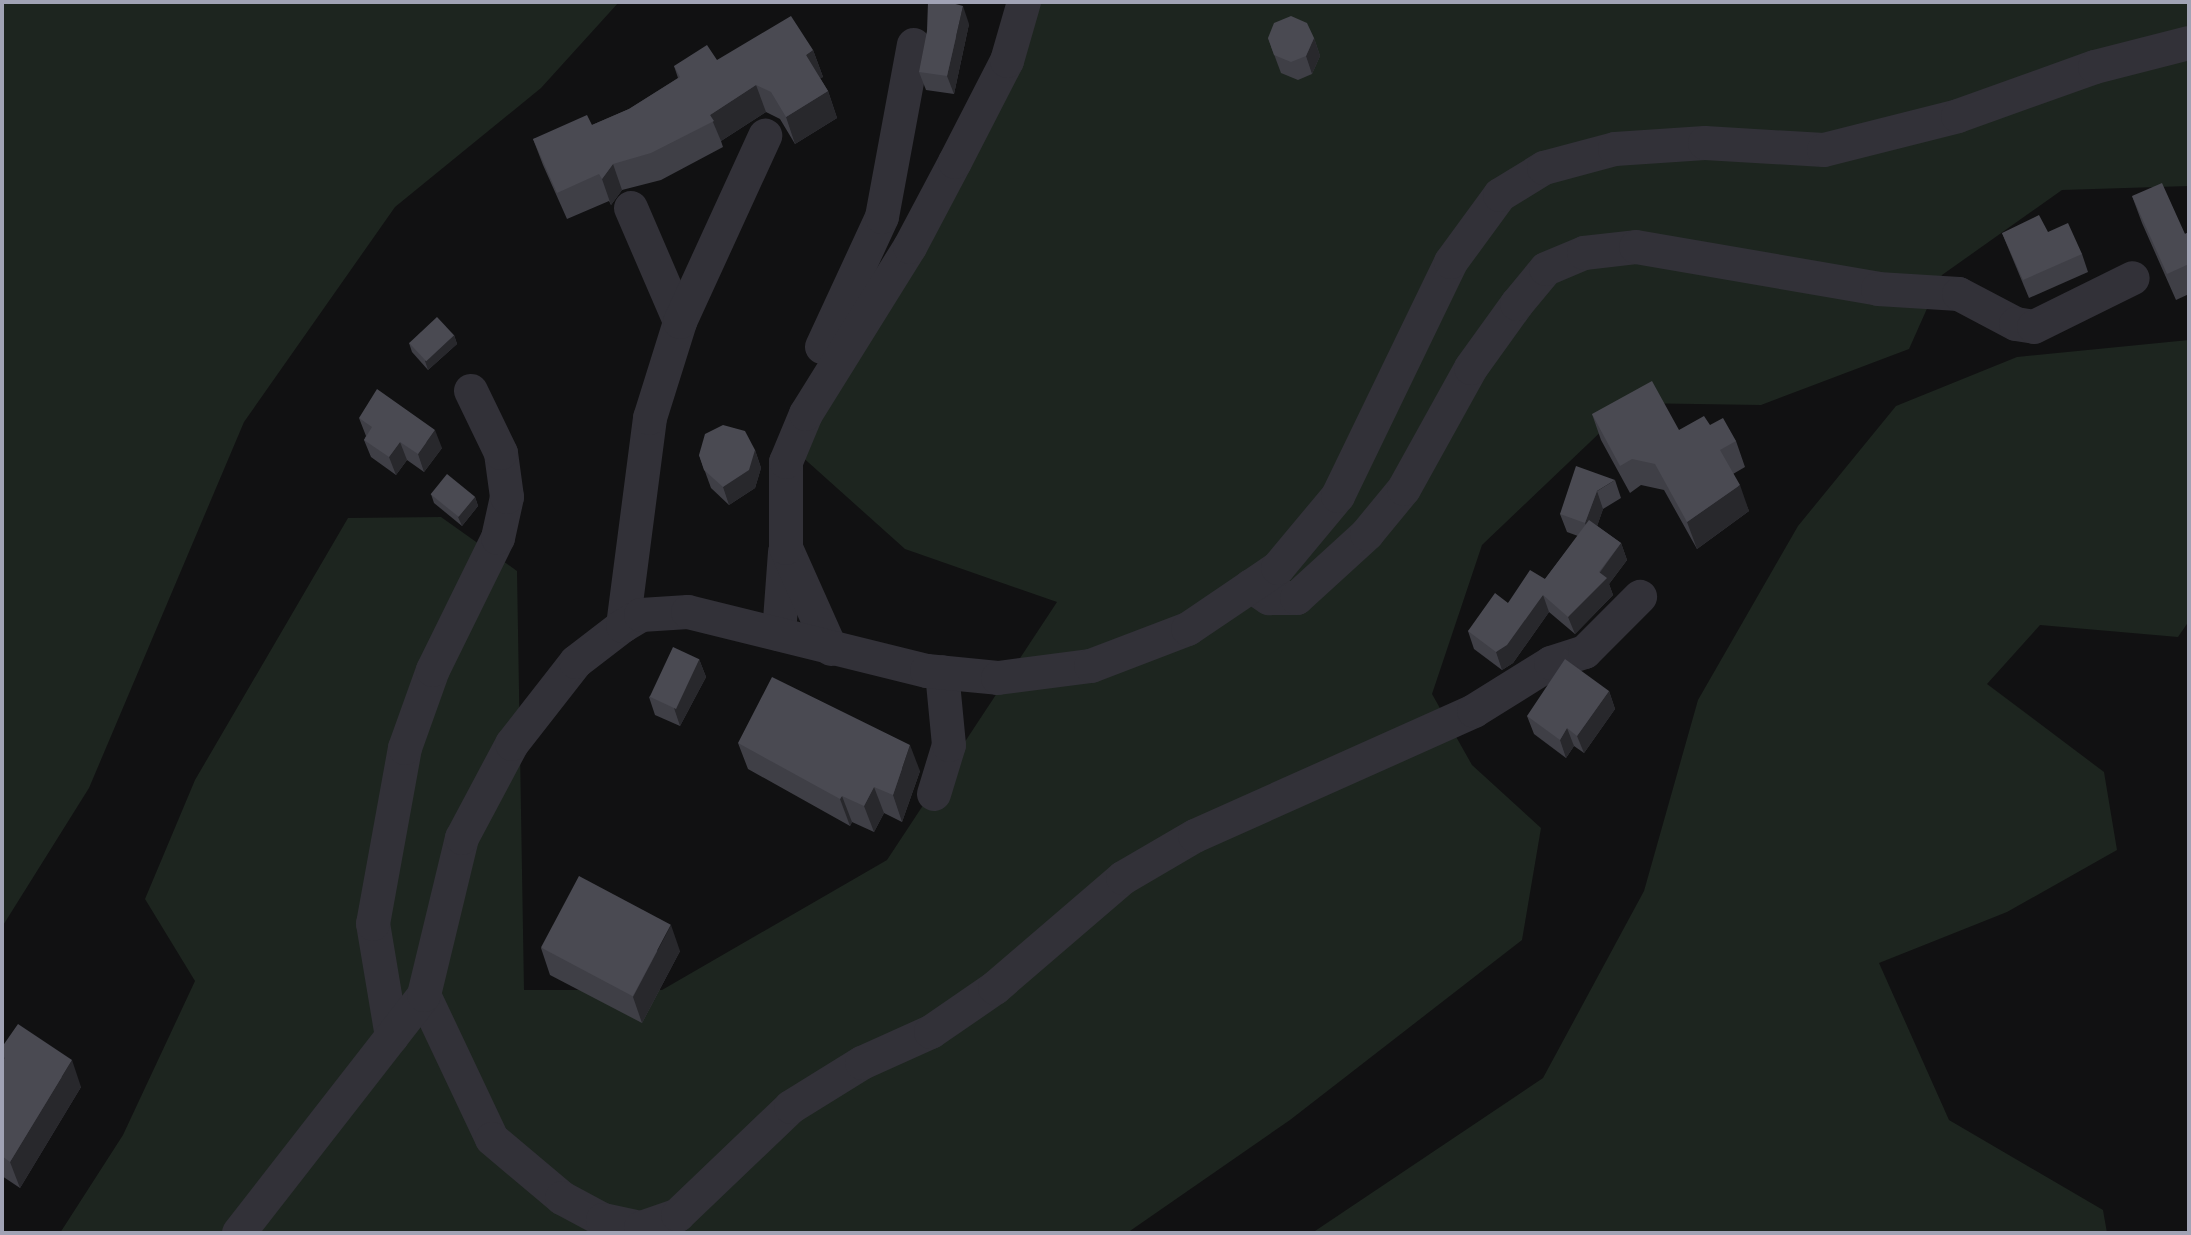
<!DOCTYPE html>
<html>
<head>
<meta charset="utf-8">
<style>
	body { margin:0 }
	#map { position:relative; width:2191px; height:1235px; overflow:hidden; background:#111112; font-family:"Sofia Sans Condensed",sans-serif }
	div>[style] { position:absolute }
	.green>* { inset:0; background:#1d251f }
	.street>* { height:34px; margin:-17px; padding:0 17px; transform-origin:17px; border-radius:17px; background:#323138 }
	.wall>* { inset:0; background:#3f3f46 }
	.shaded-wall>* { inset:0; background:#28282c }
	.building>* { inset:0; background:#4a4a52; transform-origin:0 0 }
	span { translate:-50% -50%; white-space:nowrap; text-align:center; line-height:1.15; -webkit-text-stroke:6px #0c0c0d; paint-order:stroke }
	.frame { position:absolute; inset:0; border:4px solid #a1a3b5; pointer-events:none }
</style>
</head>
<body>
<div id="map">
	<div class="green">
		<div style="clip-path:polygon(2px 2px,619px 2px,541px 88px,395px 207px,244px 422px,89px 788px,2px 927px)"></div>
		<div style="clip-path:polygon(1037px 2px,2189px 2px,2189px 186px,2062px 190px,1942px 275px,1909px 349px,1761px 405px,1631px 403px,1482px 545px,1432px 694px,1472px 765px,1541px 828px,1522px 940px,1290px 1120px,1127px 1233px,60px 1233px,123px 1135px,195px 981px,145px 899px,195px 780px,348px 518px,441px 517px,517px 571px,524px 990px,662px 990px,887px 860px,1057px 602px,905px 549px,799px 454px)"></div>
		<div style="clip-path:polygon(2189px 340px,2189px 621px,2178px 637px,2040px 625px,1987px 684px,2104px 772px,2117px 850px,2007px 912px,1879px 963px,1949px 1120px,2103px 1210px,2107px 1233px,1312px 1233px,1543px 1078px,1644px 891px,1698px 700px,1798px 526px,1896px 406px,2017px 357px)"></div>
	</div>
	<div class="street">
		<div style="left:631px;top:208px;width:124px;rotate:66.7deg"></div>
		<div style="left:822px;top:347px;width:143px;rotate:-65.2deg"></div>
		<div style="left:882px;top:217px;width:175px;rotate:-79.5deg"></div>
		<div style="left:1251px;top:586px;width:22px;rotate:34deg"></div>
		<div style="left:1269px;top:598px;width:28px"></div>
		<div style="left:1297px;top:598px;width:95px;rotate:-42.4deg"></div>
		<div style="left:1367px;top:534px;width:58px;rotate:-50.6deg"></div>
		<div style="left:1404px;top:489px;width:138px;rotate:-61deg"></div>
		<div style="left:1471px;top:368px;width:79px;rotate:-54.3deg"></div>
		<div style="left:1517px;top:304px;width:45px;rotate:-50.4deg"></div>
		<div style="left:1546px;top:269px;width:41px;rotate:-22.8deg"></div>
		<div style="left:1584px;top:253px;width:52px;rotate:-6.6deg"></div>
		<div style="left:1636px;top:247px;width:246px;rotate:9.8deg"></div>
		<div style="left:1878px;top:289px;width:81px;rotate:3.5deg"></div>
		<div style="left:1959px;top:294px;width:64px;rotate:27.8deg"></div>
		<div style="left:2016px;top:324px;width:18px;rotate:9deg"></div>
		<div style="left:2034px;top:327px;width:110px;rotate:-26.3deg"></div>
		<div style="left:623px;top:626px;width:210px;rotate:-82.6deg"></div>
		<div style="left:650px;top:418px;width:101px;rotate:-72.6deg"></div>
		<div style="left:680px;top:322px;width:205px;rotate:-65.4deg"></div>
		<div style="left:779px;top:634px;width:82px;rotate:-85.8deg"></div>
		<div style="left:831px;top:649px;width:111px;rotate:-114deg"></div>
		<div style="left:786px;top:548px;width:86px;rotate:-90deg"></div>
		<div style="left:786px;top:462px;width:52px;rotate:-67.4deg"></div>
		<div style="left:806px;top:414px;width:197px;rotate:-58.1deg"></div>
		<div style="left:910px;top:247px;width:96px;rotate:-62.1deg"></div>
		<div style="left:955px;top:162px;width:114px;rotate:-62.8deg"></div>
		<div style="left:1007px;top:61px;width:61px;rotate:-73.9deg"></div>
		<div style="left:934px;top:794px;width:51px;rotate:-73deg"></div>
		<div style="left:949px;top:745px;width:73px;rotate:-95.5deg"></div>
		<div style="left:424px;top:995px;width:159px;rotate:64.7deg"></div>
		<div style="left:492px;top:1139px;width:92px;rotate:40.1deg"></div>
		<div style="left:562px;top:1198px;width:47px;rotate:28.2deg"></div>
		<div style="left:603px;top:1220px;width:39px;rotate:12deg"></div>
		<div style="left:641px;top:1228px;width:39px;rotate:-19deg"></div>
		<div style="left:678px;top:1215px;width:156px;rotate:-43.7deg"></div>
		<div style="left:791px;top:1107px;width:84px;rotate:-31.8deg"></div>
		<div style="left:862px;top:1063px;width:76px;rotate:-24.2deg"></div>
		<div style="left:931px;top:1032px;width:78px;rotate:-34.5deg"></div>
		<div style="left:995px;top:988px;width:169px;rotate:-40.7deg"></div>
		<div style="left:1123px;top:878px;width:83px;rotate:-30.3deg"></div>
		<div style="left:1195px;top:836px;width:306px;rotate:-24.1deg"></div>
		<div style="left:1474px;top:711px;width:91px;rotate:-31.9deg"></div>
		<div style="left:1551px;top:663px;width:36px;rotate:-18deg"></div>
		<div style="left:1585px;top:652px;width:78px;rotate:-45deg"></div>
		<div style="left:392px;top:1037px;width:115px;rotate:-99.5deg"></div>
		<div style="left:373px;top:924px;width:179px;rotate:-79.7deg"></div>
		<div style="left:405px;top:748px;width:83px;rotate:-70.3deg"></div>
		<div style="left:433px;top:670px;width:147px;rotate:-63.8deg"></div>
		<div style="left:498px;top:538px;width:42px;rotate:-77.6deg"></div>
		<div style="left:507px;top:497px;width:44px;rotate:-97.8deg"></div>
		<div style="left:501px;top:453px;width:69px;rotate:-115.8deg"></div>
		<div style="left:239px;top:1233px;width:301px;rotate:-52.1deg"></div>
		<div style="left:424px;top:995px;width:162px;rotate:-76.4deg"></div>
		<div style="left:462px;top:838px;width:106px;rotate:-62deg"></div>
		<div style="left:512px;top:744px;width:104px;rotate:-52deg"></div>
		<div style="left:576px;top:662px;width:59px;rotate:-37.5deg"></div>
		<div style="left:623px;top:626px;width:21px;rotate:-31deg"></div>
		<div style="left:641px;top:615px;width:47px;rotate:-3.7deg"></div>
		<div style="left:688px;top:612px;width:246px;rotate:13.9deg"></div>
		<div style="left:927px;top:671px;width:71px;rotate:5.6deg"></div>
		<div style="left:998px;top:678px;width:94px;rotate:-7.4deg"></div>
		<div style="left:1091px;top:666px;width:104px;rotate:-20.9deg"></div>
		<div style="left:1188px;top:629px;width:109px;rotate:-34.1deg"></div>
		<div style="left:1278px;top:568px;width:94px;rotate:-50.2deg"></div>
		<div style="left:1338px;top:496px;width:260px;rotate:-64.2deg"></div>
		<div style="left:1451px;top:262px;width:83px;rotate:-53.8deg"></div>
		<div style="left:1500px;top:195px;width:52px;rotate:-31.5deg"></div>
		<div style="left:1544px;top:168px;width:73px;rotate:-15deg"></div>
		<div style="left:1615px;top:149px;width:90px;rotate:-3.8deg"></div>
		<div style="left:1705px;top:143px;width:119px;rotate:3.4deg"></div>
		<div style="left:1824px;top:150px;width:138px;rotate:-14.2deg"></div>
		<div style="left:1958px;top:116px;width:145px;rotate:-19.7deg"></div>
		<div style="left:2095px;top:67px;width:97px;rotate:-14.3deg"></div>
	</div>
	<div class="wall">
		<div style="clip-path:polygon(969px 24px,954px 94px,926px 90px,919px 72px)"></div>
		<div style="clip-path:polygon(1268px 38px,1314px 38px,1320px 56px,1312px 74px,1298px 80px,1281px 73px)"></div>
		<div style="clip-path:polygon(813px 50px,823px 77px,820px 78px,828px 91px,837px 118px,795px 144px,780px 119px,766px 112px,721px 141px,723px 147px,661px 180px,622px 190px,611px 205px,609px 201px,567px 219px,543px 165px,533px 139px,592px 125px,629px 109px,678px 78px,674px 66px,717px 60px)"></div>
		<div style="clip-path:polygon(2132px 196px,2185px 234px,2189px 232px,2189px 294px,2176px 300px,2142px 223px)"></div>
		<div style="clip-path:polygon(2048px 232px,2082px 254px,2088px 272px,2029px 298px,2002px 233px)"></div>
		<div style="clip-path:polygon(454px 335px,457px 344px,428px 370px,412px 352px,409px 343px)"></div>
		<div style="clip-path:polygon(1592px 414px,1679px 430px,1710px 425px,1736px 441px,1745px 467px,1733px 474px,1749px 511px,1697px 549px,1664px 490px,1641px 485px,1630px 493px,1601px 440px)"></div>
		<div style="clip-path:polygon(359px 418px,442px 448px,424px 472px,407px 460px,396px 475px,371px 457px,364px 440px,366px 436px)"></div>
		<div style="clip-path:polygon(755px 450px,761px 468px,755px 488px,729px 505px,711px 488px,699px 455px)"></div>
		<div style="clip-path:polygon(1615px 480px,1621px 498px,1603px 509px,1597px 526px,1621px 543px,1627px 560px,1609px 584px,1613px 595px,1575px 634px,1549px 612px,1513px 663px,1502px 670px,1474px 649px,1468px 631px,1508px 603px,1545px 579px,1578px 536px,1567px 532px,1560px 514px)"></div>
		<div style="clip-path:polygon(431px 494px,475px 497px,478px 506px,462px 526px,434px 503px)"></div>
		<div style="clip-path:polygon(699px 659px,706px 677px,680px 726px,655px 715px,649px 697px)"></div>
		<div style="clip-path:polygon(1609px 691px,1615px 709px,1584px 753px,1574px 746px,1566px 758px,1534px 734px,1527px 716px)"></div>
		<div style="clip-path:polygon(738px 743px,920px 771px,902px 822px,884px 813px,874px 832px,852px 822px,850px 826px,748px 769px)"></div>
		<div style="clip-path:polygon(541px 948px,680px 951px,642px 1023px,550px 975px)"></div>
		<div style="clip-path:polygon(2px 1047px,81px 1087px,20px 1188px,2px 1176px)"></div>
	</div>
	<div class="shaded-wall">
		<div style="clip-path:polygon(963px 6px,969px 24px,954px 94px,947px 76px)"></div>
		<div style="clip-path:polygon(1314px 38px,1320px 56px,1312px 74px,1306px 56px)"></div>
		<div style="clip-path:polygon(813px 50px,823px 77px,815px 81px,806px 55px)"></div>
		<div style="clip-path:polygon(756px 85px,766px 112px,721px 141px,710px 115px)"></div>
		<div style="clip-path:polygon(828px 91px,837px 118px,795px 144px,786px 117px)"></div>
		<div style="clip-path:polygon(613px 164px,622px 190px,611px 205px,602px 179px)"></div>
		<div style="clip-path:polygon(454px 335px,457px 344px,428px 370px,425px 361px)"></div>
		<div style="clip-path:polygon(435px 430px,442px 448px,424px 472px,418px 454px)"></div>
		<div style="clip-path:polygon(400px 442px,407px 460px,396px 475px,389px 457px)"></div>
		<div style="clip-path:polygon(755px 450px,761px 468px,755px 488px,729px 505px,723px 487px)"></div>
		<div style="clip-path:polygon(1740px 485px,1749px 511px,1697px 549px,1687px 522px)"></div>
		<div style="clip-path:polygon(1597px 491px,1603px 509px,1592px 541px,1585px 523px)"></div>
		<div style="clip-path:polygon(475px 497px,478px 506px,462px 526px,458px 517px)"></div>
		<div style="clip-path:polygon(1621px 543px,1627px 560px,1609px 584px,1613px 595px,1575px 634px,1568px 617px)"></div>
		<div style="clip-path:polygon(1543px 595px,1549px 612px,1513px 663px,1502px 670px,1496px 652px)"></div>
		<div style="clip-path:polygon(699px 659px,706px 677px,680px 726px,674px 708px)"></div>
		<div style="clip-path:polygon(1609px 691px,1615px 709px,1584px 753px,1577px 736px)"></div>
		<div style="clip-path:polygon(1567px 728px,1574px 746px,1566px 758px,1560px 740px)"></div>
		<div style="clip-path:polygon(910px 745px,920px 771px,902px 822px,893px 795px)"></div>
		<div style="clip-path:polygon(874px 787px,884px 813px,874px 832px,864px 806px)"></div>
		<div style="clip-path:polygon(842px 796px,852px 822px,850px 826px,840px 799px)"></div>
		<div style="clip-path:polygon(671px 925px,680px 951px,642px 1023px,633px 997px)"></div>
		<div style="clip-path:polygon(72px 1060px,81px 1087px,20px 1188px,10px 1162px)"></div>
	</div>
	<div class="building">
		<div style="clip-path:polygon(928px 2px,948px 2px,963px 6px,947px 76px,919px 72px,927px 31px)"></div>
		<div style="clip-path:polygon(791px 16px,813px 50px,806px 55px,828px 91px,786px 117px,771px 92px,756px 85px,710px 115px,714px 121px,651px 153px,613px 164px,602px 179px,599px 174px,557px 193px,533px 139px,587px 115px,592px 125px,629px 109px,680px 77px,674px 66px,707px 45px,717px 60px)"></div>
		<div style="clip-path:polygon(1291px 16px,1307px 23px,1314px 38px,1306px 56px,1291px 62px,1274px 55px,1268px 38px,1274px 23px)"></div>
		<div style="clip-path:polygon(2162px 183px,2185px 234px,2189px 232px,2189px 264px,2167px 274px,2132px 196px)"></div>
		<div style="clip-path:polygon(2039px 215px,2048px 232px,2068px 223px,2082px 254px,2023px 280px,2002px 233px)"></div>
		<div style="left:437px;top:317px;width:25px;height:38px;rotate:47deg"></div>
		<div style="clip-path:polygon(1652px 381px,1679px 430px,1704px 416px,1710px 425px,1723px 418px,1736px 441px,1720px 450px,1740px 485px,1687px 522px,1655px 464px,1632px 459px,1620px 466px,1592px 414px)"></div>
		<div style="clip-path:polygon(377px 389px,435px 430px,418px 454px,400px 442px,389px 457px,364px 440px,372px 427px,359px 418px)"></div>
		<div style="clip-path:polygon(723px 425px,745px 431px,755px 450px,749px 470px,723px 487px,704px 470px,699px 455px,705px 434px)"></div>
		<div style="clip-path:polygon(1576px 466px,1615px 480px,1597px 491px,1585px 523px,1560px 514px)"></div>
		<div style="left:447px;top:474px;width:36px;height:26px;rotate:39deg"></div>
		<div style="clip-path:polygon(1589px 520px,1621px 543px,1599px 572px,1607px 578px,1568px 617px,1543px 595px,1507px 645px,1496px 652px,1468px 631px,1495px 593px,1508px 603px,1530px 570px,1545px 579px)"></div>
		<div style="left:673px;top:647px;width:29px;height:55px;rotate:25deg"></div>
		<div style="clip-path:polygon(1565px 659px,1609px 691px,1577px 736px,1567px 728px,1560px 740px,1527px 716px)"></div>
		<div style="clip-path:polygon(772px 677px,910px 745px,893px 795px,874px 787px,864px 806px,842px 796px,840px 799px,738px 743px)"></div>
		<div style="left:579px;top:876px;width:104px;height:81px;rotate:28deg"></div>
		<div style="clip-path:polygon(18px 1024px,72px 1060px,10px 1162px,2px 1156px,2px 1062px,5px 1058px,2px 1056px,2px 1047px)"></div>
	</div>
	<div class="frame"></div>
</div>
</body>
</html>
